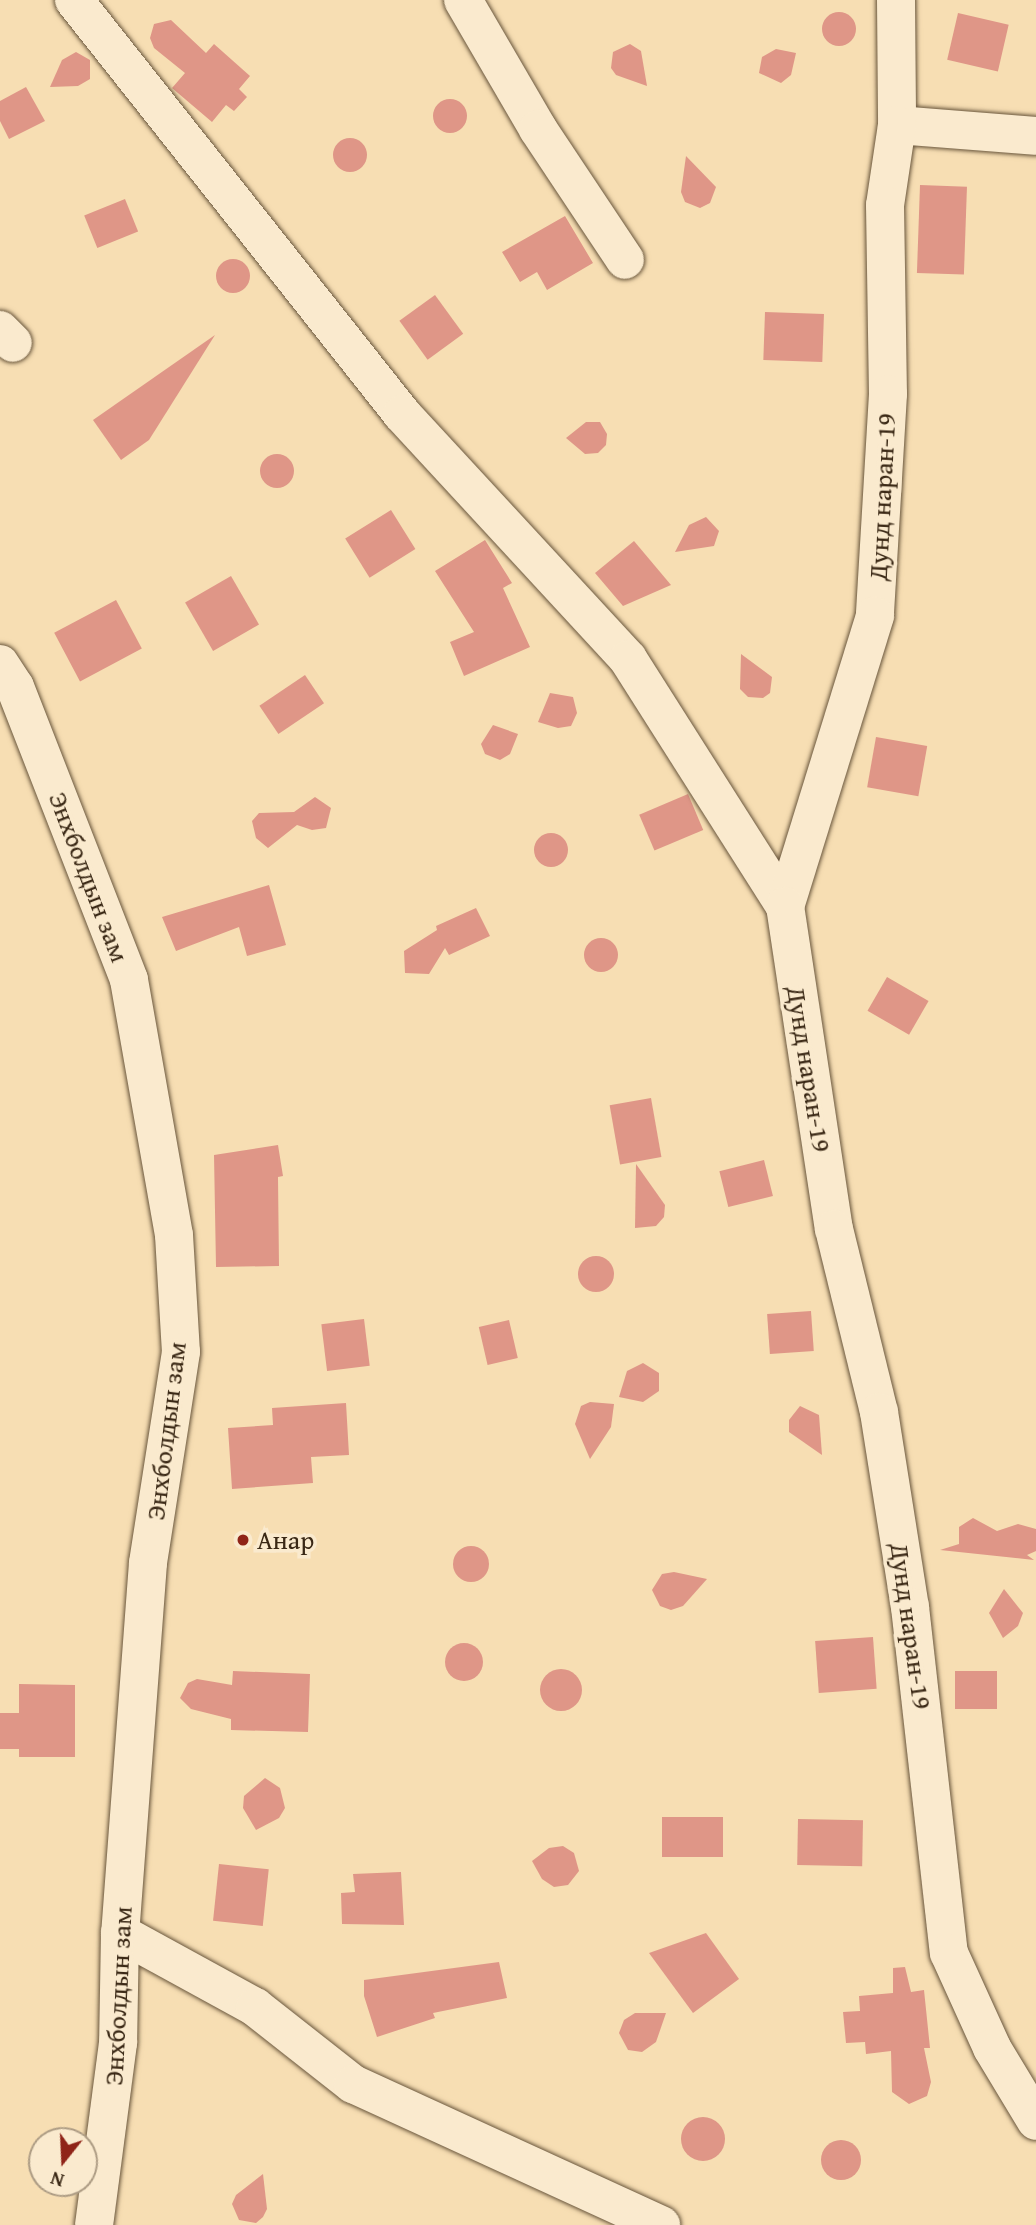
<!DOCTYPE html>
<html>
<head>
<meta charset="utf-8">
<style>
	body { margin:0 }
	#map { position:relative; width:1036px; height:2225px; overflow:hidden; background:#f7deb3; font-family:"Gentium Book Plus",serif }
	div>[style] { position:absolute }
	.building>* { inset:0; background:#df9687; transform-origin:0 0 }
	.round { border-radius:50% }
	.roads { filter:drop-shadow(0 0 2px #69563c) drop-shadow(0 0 2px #69563c) }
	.minor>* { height:38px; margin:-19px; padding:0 19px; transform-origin:19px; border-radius:19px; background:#faeace }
	.tertiary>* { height:38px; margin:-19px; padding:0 19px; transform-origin:19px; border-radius:19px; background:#faeace }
	.dots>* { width:19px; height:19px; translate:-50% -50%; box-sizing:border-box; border:4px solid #faeace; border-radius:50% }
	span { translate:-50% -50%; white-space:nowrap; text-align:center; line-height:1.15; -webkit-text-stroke:7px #faeace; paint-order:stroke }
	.street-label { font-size:26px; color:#3a2815 }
	.poi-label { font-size:26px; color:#3a2815 }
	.left { translate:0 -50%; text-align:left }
	.north { position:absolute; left:28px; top:2127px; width:70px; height:70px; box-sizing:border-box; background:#faeace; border:2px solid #ad9c84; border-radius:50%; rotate:198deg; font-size:19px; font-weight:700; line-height:28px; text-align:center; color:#3a2815 }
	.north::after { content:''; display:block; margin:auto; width:24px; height:32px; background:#8f2418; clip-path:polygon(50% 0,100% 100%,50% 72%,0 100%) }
</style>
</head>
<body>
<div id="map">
	<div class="building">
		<div class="round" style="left:822px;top:12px;width:34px;height:34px"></div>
		<div style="left:958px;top:13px;width:52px;height:48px;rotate:13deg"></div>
		<div style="clip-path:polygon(171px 20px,206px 53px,214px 44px,250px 76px,239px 89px,247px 97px,234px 111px,226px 105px,212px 122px,172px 88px,185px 73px,154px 48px,150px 38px,154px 24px)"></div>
		<div style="clip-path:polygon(630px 44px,641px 51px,647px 86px,616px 75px,611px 68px,613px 52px)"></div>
		<div style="clip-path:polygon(776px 49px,796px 53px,791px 75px,781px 83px,759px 73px,762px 57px)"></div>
		<div style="clip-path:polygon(76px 52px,90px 60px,90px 79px,78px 86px,50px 87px,62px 60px)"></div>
		<div style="clip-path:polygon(26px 87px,45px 121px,9px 139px,0 121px,0 101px)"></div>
		<div class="round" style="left:433px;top:99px;width:34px;height:34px"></div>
		<div class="round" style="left:333px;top:138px;width:34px;height:34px"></div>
		<div style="clip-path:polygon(686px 156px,716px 187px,710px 203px,700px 208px,685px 202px,681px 192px)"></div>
		<div style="left:920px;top:185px;width:47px;height:88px;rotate:2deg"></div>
		<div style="left:125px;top:199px;width:35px;height:44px;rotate:68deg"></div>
		<div style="clip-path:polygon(565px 216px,593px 263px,547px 290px,537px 272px,520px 282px,502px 252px)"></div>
		<div class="round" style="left:216px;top:259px;width:34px;height:34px"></div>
		<div style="left:435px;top:295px;width:48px;height:44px;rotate:54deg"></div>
		<div style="left:765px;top:312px;width:59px;height:48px;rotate:2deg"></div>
		<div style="clip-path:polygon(215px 335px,149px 440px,121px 460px,93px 420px)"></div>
		<div style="clip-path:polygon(586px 422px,600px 422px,607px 434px,606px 445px,598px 453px,585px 454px,566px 438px)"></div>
		<div class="round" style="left:260px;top:454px;width:34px;height:34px"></div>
		<div style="left:391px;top:510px;width:46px;height:54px;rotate:58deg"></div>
		<div style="clip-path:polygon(706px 517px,719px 531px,714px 546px,675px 552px,689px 525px)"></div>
		<div style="clip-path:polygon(485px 540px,512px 583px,503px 588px,530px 647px,464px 676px,450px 642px,474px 632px,435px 571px)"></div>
		<div style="clip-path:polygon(634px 541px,671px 585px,623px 606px,595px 573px)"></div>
		<div style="left:231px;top:576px;width:56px;height:53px;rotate:60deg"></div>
		<div style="left:116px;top:600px;width:55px;height:70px;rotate:62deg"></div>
		<div style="clip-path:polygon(741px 654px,772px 677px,770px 693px,763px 698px,748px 697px,740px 689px)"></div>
		<div style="left:305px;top:675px;width:34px;height:55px;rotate:56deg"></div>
		<div style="clip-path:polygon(550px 693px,573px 697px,577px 713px,571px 726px,558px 728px,538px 722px)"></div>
		<div style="clip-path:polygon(493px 725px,518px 734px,510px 754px,500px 760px,485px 754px,481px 744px)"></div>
		<div style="left:876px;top:737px;width:52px;height:51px;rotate:10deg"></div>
		<div style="left:688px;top:794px;width:39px;height:53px;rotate:67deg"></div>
		<div style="clip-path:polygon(315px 797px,331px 808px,326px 828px,312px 830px,297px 825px,268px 848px,256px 838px,252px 821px,259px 813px,294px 812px)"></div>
		<div class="round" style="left:534px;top:833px;width:34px;height:34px"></div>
		<div style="clip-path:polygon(269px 885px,286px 945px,247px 956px,239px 927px,176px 951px,162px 917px)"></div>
		<div style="clip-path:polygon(476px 908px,490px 936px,449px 955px,445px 948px,429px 974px,405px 973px,404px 951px,437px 930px,436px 926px)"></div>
		<div class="round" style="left:584px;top:938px;width:34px;height:34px"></div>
		<div style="left:887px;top:977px;width:48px;height:39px;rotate:30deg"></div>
		<div style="left:651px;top:1098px;width:60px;height:42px;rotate:80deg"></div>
		<div style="clip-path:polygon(278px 1145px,283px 1176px,278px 1177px,279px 1266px,216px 1267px,214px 1155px)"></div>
		<div style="left:764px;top:1160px;width:37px;height:46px;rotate:76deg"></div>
		<div style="clip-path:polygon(636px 1164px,665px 1205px,664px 1217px,656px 1226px,635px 1228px)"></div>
		<div class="round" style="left:578px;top:1256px;width:36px;height:36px"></div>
		<div style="left:811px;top:1311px;width:40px;height:44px;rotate:86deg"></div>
		<div style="left:364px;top:1319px;width:47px;height:43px;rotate:83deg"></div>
		<div style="left:509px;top:1320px;width:39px;height:31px;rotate:77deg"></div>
		<div style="clip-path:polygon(643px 1363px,659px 1373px,659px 1391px,643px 1402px,619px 1397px,627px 1371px)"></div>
		<div style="clip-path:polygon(590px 1402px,614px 1404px,611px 1427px,590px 1459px,575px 1424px,581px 1406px)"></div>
		<div style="clip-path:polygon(346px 1403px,349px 1455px,311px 1457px,313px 1483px,232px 1489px,228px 1428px,273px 1425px,272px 1408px)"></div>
		<div style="clip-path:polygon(800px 1406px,819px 1415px,822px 1455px,789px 1432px,789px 1420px)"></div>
		<div style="clip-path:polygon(973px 1518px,997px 1531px,1018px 1524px,1036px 1529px,1036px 1551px,1027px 1555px,1034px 1560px,940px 1550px,959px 1544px,959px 1527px)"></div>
		<div class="round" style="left:453px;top:1546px;width:36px;height:36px"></div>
		<div style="clip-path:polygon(674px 1572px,707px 1579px,683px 1606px,671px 1610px,660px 1606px,652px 1590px,662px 1574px)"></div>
		<div style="clip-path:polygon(1004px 1589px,1023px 1613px,1018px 1626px,1003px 1638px,989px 1613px)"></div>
		<div style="left:873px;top:1637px;width:52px;height:58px;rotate:86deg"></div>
		<div class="round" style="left:445px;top:1643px;width:38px;height:38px"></div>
		<div class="round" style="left:540px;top:1669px;width:42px;height:42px"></div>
		<div style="clip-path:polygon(233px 1671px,310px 1674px,308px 1732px,231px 1730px,231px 1719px,191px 1709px,180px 1698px,188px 1683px,197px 1679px,232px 1685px)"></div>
		<div style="left:955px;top:1671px;width:42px;height:38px"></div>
		<div style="clip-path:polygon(19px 1684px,75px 1685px,75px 1757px,19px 1757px,19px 1749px,0 1749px,0 1713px,19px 1713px)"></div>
		<div style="clip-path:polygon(265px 1778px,280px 1788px,285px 1808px,279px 1818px,256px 1830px,243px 1808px,244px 1796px)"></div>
		<div style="left:662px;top:1817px;width:61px;height:40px"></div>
		<div style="left:798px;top:1819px;width:65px;height:46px;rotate:1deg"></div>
		<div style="clip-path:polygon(563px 1846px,574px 1853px,579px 1871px,568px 1885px,554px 1887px,542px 1879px,532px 1861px,549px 1848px)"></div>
		<div style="left:219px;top:1864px;width:50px;height:57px;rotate:6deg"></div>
		<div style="clip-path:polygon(401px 1872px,404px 1925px,342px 1924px,341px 1893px,355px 1892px,353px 1874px)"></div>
		<div style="clip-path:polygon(706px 1933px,739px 1979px,693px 2013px,649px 1953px)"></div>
		<div style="clip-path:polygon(499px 1962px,507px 1998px,433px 2013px,435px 2018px,377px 2037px,364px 1996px,364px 1980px)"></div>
		<div style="clip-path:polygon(905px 1967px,911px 1992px,924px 1990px,930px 2048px,924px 2048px,931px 2082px,927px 2096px,909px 2104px,892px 2092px,891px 2051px,866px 2054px,865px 2042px,846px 2043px,843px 2012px,860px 2011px,859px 1996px,893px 1993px,893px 1968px)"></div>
		<div style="clip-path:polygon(635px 2013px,666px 2013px,656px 2042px,642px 2052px,628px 2050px,619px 2033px,624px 2020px)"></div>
		<div class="round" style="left:681px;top:2117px;width:44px;height:44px"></div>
		<div class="round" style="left:821px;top:2140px;width:40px;height:40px"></div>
		<div style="clip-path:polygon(263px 2174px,267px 2209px,263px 2217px,256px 2223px,239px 2220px,232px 2204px,236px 2195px)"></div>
	</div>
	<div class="roads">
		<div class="minor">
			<div style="left:74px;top:0;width:528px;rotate:51.61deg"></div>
			<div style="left:402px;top:414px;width:333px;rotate:47.3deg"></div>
			<div style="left:628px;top:659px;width:293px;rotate:57.6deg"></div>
			<div style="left:463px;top:0;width:149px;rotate:59.8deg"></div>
			<div style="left:538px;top:129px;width:157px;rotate:56.4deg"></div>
			<div style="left:897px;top:125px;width:139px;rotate:4.5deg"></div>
			<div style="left:0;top:330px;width:18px;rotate:45deg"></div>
			<div style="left:0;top:664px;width:27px;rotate:57deg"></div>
			<div style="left:15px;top:687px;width:314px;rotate:68.7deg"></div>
			<div style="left:129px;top:980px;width:259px;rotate:80deg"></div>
			<div style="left:174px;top:1235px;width:117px;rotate:86.6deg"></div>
			<div style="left:181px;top:1352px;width:214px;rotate:98.9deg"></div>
			<div style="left:148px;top:1563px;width:371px;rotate:94.3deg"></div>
			<div style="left:120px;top:1933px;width:110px;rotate:91deg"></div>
			<div style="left:118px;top:2043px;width:184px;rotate:97.5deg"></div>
			<div style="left:120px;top:1933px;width:154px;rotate:28.7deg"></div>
			<div style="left:255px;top:2007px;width:125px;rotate:38.2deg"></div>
			<div style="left:353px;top:2084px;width:339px;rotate:24.6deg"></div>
		</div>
		<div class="tertiary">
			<div style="left:896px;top:0;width:125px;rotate:89.5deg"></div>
			<div style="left:897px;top:125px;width:81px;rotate:98.5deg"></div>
			<div style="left:885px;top:205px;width:189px;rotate:89.1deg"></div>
			<div style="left:888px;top:394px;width:222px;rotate:93.4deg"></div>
			<div style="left:875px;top:616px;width:304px;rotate:107.2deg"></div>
			<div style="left:785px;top:906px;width:327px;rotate:81.4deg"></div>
			<div style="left:834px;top:1229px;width:188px;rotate:76.2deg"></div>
			<div style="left:879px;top:1412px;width:197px;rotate:81deg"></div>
			<div style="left:910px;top:1607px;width:348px;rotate:83.6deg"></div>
			<div style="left:949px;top:1953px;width:104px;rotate:65.6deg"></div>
			<div style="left:992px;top:2048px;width:85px;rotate:58.9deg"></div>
		</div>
	</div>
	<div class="dots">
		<div style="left:243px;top:1540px;background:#8f2418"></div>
	</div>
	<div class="street-label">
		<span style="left:882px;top:497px;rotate:-87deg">Дунд наран-19</span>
		<span style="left:89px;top:877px;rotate:69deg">Энхболдын зам</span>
		<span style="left:809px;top:1069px;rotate:81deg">Дунд наран-19</span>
		<span style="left:166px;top:1431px;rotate:-83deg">Энхболдын зам</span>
		<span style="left:911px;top:1626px;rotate:82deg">Дунд наран-19</span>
		<span style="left:118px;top:1996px;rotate:-87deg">Энхболдын зам</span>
	</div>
	<div class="poi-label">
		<span class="left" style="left:257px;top:1540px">Анар</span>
	</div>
	<div class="north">N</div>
</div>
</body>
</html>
